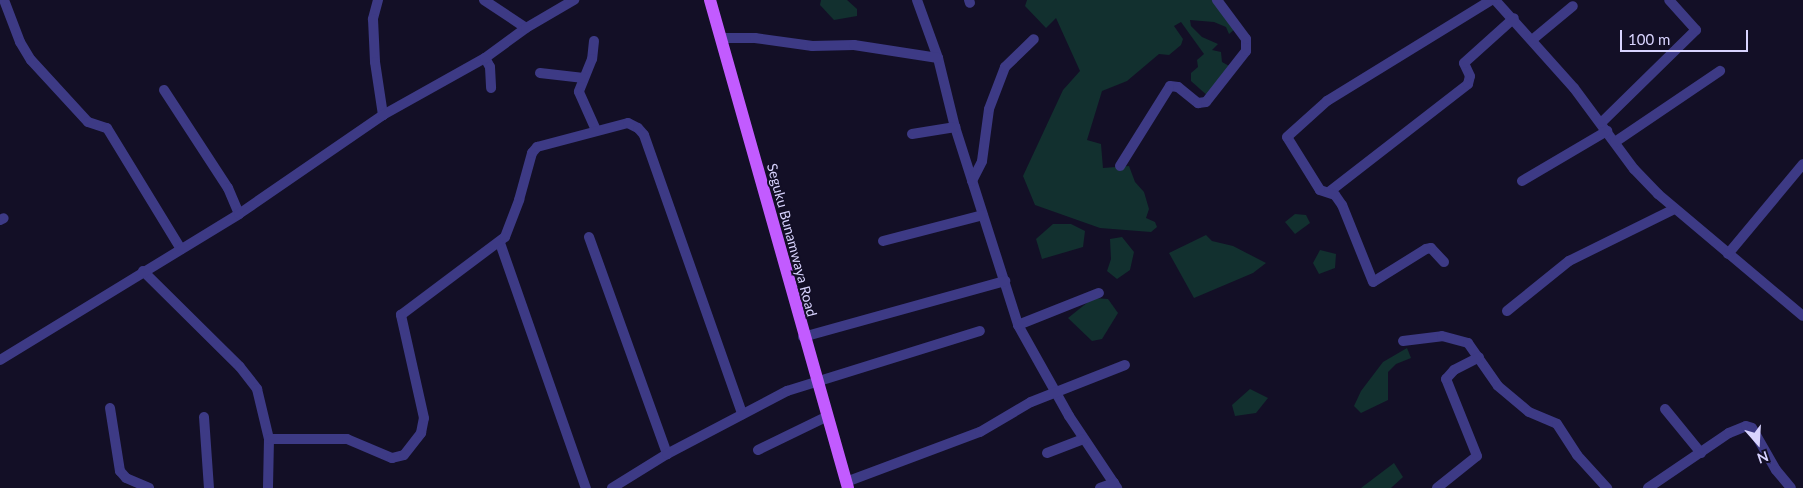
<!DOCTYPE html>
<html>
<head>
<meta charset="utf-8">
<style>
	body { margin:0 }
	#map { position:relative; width:1803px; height:488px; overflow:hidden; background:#130f26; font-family:Lato,sans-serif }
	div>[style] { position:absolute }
	.green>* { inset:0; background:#12302f }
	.minor>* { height:10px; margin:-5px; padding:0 5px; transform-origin:5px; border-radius:5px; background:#3d3a85 }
	.major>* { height:12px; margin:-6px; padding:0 6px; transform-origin:6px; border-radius:6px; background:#c25bff }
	span { translate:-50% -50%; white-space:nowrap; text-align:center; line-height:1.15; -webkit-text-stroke:4px #130f26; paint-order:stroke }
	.street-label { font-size:14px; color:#d9d4ff }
	.north { position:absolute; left:1733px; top:418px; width:50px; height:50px; -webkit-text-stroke:4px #130f26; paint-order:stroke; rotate:161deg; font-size:14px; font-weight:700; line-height:20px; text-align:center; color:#d9d4ff }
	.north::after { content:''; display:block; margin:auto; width:18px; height:22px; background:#d9d4ff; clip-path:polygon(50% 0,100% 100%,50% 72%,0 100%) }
	.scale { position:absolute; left:1620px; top:30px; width:128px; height:22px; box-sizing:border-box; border:2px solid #d9d4ff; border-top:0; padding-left:6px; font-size:15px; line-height:18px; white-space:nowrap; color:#d9d4ff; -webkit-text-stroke:4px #130f26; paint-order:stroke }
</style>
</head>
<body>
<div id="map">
	<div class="green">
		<div style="clip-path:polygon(821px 0,847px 0,857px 9px,857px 16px,834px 20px,820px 5px)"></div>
		<div style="clip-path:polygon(1027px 0,1212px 0,1235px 29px,1229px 34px,1226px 27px,1214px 22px,1190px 20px,1191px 26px,1202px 37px,1218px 44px,1212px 50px,1221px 52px,1222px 62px,1231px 67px,1209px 97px,1191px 81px,1191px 73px,1198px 67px,1197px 60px,1204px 54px,1181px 22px,1174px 26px,1183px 39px,1181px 45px,1169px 55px,1159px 54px,1127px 81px,1102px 91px,1087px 140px,1101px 144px,1103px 168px,1129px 166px,1135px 182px,1144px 192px,1149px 209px,1146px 218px,1155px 222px,1157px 227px,1151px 232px,1100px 228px,1035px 205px,1023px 176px,1063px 90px,1080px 71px,1056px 18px,1046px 28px,1025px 6px)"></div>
		<div style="clip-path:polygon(1295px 214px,1306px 215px,1310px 223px,1295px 234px,1285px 222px)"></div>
		<div style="clip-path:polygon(1053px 224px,1071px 224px,1085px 231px,1083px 247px,1042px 259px,1036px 239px)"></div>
		<div style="clip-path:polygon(1206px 235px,1212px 241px,1233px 246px,1266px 263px,1253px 273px,1194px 298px,1169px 253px)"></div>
		<div style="clip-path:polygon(1122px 237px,1134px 252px,1130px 270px,1117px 279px,1107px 271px,1111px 259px,1110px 239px)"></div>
		<div style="clip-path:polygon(1320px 250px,1336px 254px,1335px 268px,1319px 274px,1313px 263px)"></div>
		<div style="clip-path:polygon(1093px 298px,1108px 299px,1118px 313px,1102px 339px,1092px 341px,1068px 318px)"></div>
		<div style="clip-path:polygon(1407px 348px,1411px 358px,1396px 364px,1388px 372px,1388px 400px,1361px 413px,1354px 406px,1361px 391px,1383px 362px)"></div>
		<div style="clip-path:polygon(1250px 389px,1268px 398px,1256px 413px,1235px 416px,1232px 405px)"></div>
		<div style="clip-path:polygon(1394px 463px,1403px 477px,1391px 488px,1361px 488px)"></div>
	</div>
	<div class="minor">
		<div style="left:4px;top:0;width:45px;rotate:69.1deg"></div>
		<div style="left:20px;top:42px;width:21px;rotate:59deg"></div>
		<div style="left:31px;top:60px;width:84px;rotate:47.4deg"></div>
		<div style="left:88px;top:122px;width:20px;rotate:18deg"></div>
		<div style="left:107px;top:128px;width:142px;rotate:58.6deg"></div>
		<div style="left:378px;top:0;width:20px;rotate:105deg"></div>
		<div style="left:373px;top:19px;width:43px;rotate:87.3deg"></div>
		<div style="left:375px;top:62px;width:54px;rotate:81.4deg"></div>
		<div style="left:484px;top:0;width:50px;rotate:33.7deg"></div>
		<div style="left:917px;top:0;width:62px;rotate:70.1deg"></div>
		<div style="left:938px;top:58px;width:71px;rotate:76.2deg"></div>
		<div style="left:955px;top:127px;width:208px;rotate:72.3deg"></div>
		<div style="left:1018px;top:325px;width:104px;rotate:60.7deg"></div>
		<div style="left:1069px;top:416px;width:87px;rotate:56.3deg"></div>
		<div style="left:969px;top:0;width:3px;rotate:72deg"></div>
		<div style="left:1495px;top:0;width:118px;rotate:48.1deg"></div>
		<div style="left:1574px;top:88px;width:101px;rotate:53.5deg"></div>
		<div style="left:1634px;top:169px;width:35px;rotate:46deg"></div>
		<div style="left:1658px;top:194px;width:189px;rotate:40.1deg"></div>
		<div style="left:721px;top:38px;width:34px"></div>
		<div style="left:755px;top:38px;width:58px;rotate:8deg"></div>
		<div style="left:812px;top:46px;width:42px;rotate:-1.4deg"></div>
		<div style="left:854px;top:45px;width:85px;rotate:8.8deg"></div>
		<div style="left:1532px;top:40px;width:53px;rotate:-39.7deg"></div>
		<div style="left:594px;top:41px;width:18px;rotate:96deg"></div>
		<div style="left:592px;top:59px;width:35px;rotate:112deg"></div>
		<div style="left:579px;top:92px;width:42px;rotate:65.9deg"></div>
		<div style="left:485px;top:58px;width:10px;rotate:61deg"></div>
		<div style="left:490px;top:67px;width:21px;rotate:87deg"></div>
		<div style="left:540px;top:73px;width:44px;rotate:6.5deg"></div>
		<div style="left:164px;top:90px;width:117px;rotate:56.9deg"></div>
		<div style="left:228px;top:188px;width:28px;rotate:67deg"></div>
		<div style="left:1601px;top:123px;width:133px;rotate:-44.4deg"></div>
		<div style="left:1696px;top:30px;width:40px;rotate:-132deg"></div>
		<div style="left:912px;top:134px;width:44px;rotate:-9.2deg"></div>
		<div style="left:1615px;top:142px;width:127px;rotate:-34.1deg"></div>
		<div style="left:1120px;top:166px;width:94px;rotate:-58deg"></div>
		<div style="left:1170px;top:86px;width:8px;rotate:7deg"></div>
		<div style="left:1178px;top:87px;width:26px;rotate:39deg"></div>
		<div style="left:1198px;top:103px;width:8px;rotate:-7deg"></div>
		<div style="left:1206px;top:102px;width:65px;rotate:-51.9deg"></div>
		<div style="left:1246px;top:51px;width:12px;rotate:-90deg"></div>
		<div style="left:1246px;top:39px;width:49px;rotate:-126.6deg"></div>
		<div style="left:972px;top:181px;width:22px;rotate:-63deg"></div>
		<div style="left:982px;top:161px;width:52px;rotate:-82.3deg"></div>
		<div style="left:989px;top:109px;width:45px;rotate:-69.1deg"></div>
		<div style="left:1005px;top:67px;width:40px;rotate:-44deg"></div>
		<div style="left:1522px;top:181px;width:99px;rotate:-30.5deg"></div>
		<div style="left:1329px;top:192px;width:176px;rotate:-37.8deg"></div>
		<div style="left:1468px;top:84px;width:8px;rotate:-76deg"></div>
		<div style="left:1470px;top:76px;width:14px;rotate:-115deg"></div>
		<div style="left:1464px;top:63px;width:67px;rotate:-42deg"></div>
		<div style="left:0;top:220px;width:4px;rotate:-27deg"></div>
		<div style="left:589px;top:237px;width:231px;rotate:70.2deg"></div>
		<div style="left:883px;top:241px;width:103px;rotate:-14.6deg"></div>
		<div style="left:500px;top:243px;width:260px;rotate:70.7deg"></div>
		<div style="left:1728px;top:254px;width:117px;rotate:-50.2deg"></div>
		<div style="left:1444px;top:262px;width:19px;rotate:-133deg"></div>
		<div style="left:1431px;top:248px;width:5px;rotate:169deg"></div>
		<div style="left:1426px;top:249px;width:62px;rotate:148.1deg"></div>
		<div style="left:1373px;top:282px;width:83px;rotate:-111.9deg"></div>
		<div style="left:1342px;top:205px;width:12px;rotate:-125deg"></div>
		<div style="left:1335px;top:195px;width:16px;rotate:-162deg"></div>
		<div style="left:1320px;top:190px;width:62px;rotate:-121.9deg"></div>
		<div style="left:1287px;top:137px;width:54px;rotate:-42deg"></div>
		<div style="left:1327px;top:101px;width:193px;rotate:-31.6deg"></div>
		<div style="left:143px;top:271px;width:136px;rotate:44.7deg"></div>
		<div style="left:240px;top:367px;width:28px;rotate:52deg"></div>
		<div style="left:257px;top:389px;width:51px;rotate:76.5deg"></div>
		<div style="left:269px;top:439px;width:49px;rotate:91.2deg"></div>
		<div style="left:1507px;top:311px;width:80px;rotate:-38.9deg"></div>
		<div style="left:1569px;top:261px;width:117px;rotate:-26.3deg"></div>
		<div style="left:1018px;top:325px;width:87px;rotate:-21.6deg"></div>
		<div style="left:803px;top:337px;width:210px;rotate:-15.5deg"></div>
		<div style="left:1403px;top:341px;width:39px;rotate:-7deg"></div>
		<div style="left:1442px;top:336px;width:27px;rotate:15deg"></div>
		<div style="left:1468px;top:343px;width:52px;rotate:55.1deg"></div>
		<div style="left:1498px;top:386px;width:40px;rotate:40deg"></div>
		<div style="left:1529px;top:412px;width:30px;rotate:23deg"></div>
		<div style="left:1557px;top:424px;width:37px;rotate:57deg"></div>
		<div style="left:1577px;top:455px;width:45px;rotate:47.7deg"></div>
		<div style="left:0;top:360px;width:280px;rotate:-31.4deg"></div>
		<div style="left:239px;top:214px;width:175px;rotate:-34.5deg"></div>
		<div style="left:383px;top:115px;width:117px;rotate:-29.2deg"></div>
		<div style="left:485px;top:58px;width:51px;rotate:-36.2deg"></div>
		<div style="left:526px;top:28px;width:56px;rotate:-30.3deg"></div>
		<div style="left:110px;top:408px;width:64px;rotate:81deg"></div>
		<div style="left:120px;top:471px;width:9px;rotate:49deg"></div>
		<div style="left:126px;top:478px;width:25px;rotate:23deg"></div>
		<div style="left:1665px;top:409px;width:57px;rotate:50.7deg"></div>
		<div style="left:204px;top:417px;width:71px;rotate:86deg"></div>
		<div style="left:269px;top:439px;width:78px"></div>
		<div style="left:347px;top:439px;width:49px;rotate:22.9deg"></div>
		<div style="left:392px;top:458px;width:12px;rotate:-14deg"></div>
		<div style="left:404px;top:455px;width:28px;rotate:-52deg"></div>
		<div style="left:421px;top:433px;width:15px;rotate:-79deg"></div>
		<div style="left:424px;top:418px;width:106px;rotate:-102.6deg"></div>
		<div style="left:401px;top:315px;width:130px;rotate:-36.9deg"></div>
		<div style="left:505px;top:237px;width:40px;rotate:-69deg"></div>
		<div style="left:519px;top:200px;width:49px;rotate:-74.5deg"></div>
		<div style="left:532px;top:153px;width:8px;rotate:-50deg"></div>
		<div style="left:537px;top:147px;width:94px;rotate:-14.8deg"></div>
		<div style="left:628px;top:123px;width:11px;rotate:27deg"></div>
		<div style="left:638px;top:128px;width:9px;rotate:49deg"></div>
		<div style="left:644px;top:135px;width:296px;rotate:70.6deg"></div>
		<div style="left:758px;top:450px;width:76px;rotate:-25.9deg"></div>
		<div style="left:1047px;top:453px;width:39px;rotate:-21deg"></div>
		<div style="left:846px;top:482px;width:143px;rotate:-20.5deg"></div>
		<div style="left:980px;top:432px;width:59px;rotate:-30.5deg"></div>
		<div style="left:1031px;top:402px;width:101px;rotate:-21.5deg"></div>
		<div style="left:612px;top:488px;width:65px;rotate:-31.7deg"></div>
		<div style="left:667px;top:454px;width:136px;rotate:-27.7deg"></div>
		<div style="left:787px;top:391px;width:202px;rotate:-17.3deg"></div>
		<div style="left:1100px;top:488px;width:15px;rotate:-20deg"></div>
		<div style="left:1437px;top:488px;width:51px;rotate:-38.7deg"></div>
		<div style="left:1477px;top:456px;width:83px;rotate:-111.9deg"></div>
		<div style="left:1446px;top:379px;width:12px;rotate:-48deg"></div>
		<div style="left:1454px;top:370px;width:28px;rotate:-27deg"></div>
		<div style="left:1648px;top:488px;width:98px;rotate:-34.2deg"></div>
		<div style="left:1729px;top:433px;width:18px;rotate:-22deg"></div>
		<div style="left:1746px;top:426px;width:6px;rotate:18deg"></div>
		<div style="left:1752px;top:428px;width:48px;rotate:60.3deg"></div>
		<div style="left:1776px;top:470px;width:23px;rotate:50deg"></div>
	</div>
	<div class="major">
		<div style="left:710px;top:0;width:507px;rotate:74.21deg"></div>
	</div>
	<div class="street-label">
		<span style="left:792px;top:240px;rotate:75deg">Seguku Bunamwaya Road</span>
	</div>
	<div class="north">N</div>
	<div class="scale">100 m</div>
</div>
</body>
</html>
